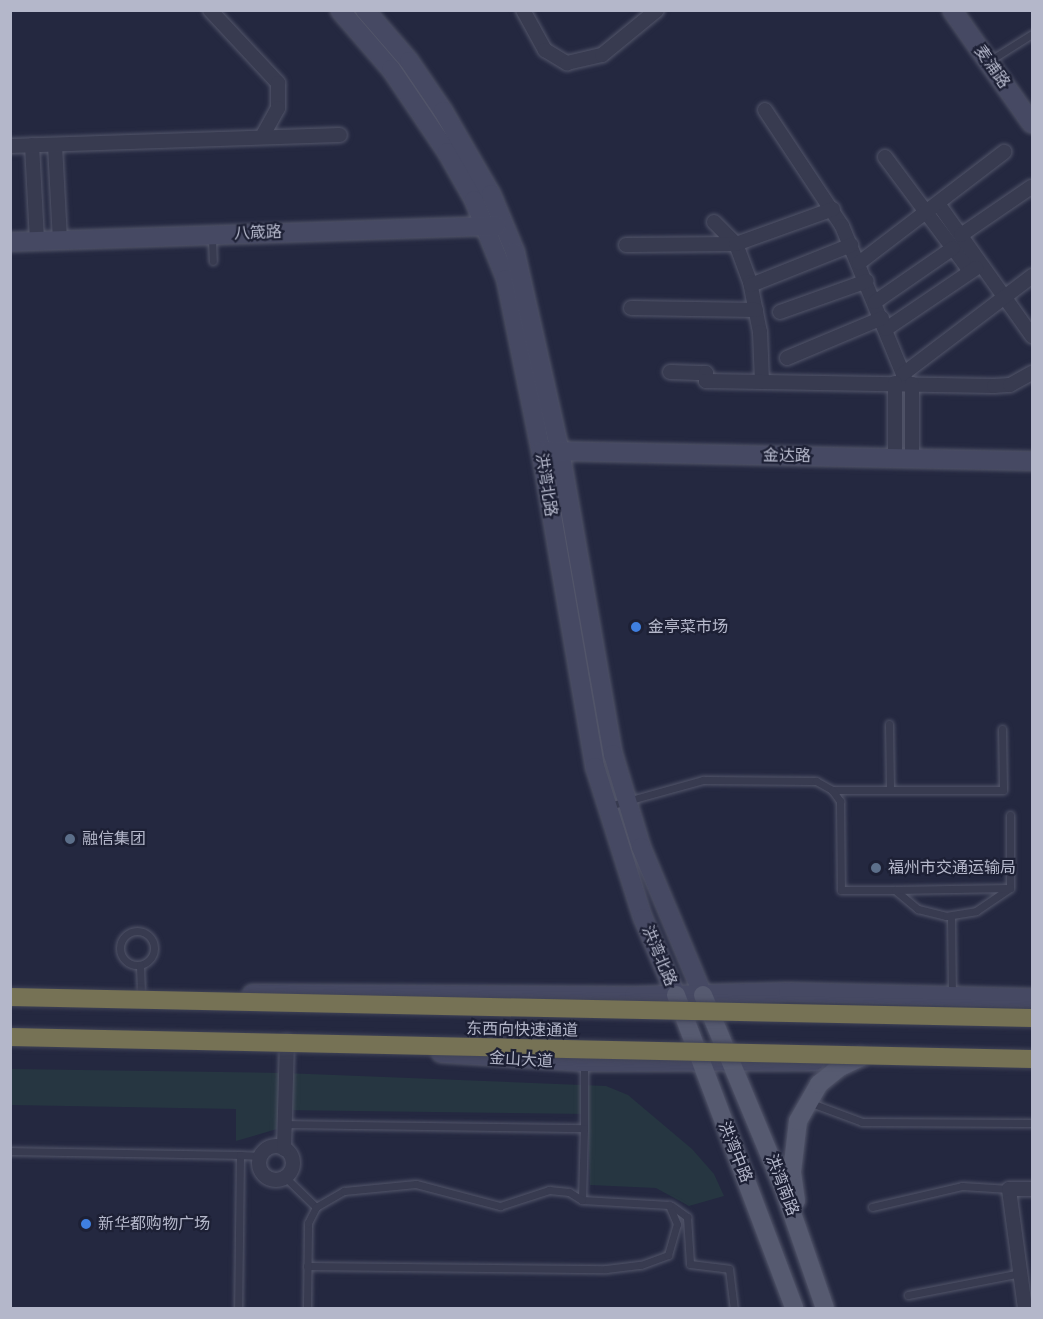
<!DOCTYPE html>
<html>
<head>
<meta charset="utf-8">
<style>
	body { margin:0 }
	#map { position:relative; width:1043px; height:1319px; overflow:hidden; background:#242840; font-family:"Space Grotesk","Noto Sans SC",sans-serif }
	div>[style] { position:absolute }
	.green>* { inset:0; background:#263641 }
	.roads { filter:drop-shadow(0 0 2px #53566a) drop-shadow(0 0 2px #53566a) }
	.lane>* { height:7px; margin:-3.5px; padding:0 3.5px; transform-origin:3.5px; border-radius:3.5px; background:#383b50 }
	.lane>.ring { margin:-3.5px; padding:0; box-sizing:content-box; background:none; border:7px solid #383b50; border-radius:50% }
	.street>* { height:14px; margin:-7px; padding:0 7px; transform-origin:7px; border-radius:7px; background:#383b50 }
	.street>.ring { margin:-7px; padding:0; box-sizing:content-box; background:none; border:14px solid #383b50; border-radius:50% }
	.secondary>* { height:18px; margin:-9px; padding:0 9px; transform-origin:9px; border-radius:9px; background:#464963 }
	.primary>* { height:18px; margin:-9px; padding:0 9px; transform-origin:9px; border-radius:9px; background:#565a70 }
	.bridges { filter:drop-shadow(0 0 2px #404357) drop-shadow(0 0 2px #404357) }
	.highway-bridge>* { height:18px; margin:-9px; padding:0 9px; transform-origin:9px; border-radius:9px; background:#767255 }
	.dots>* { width:16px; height:16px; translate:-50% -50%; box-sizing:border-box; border:3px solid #1d2035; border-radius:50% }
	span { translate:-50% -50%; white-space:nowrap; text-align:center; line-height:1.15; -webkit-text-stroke:4.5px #1d2035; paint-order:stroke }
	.street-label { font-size:16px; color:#b4b7ca }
	.poi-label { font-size:16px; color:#b4b7ca }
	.left { translate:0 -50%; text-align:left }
	.frame { position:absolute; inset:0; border:12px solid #b4b7ca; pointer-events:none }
</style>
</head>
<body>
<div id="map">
	<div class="green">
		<div style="clip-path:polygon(11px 1069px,284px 1073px,606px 1086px,628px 1095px,692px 1149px,714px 1174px,724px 1196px,689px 1206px,656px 1188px,590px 1185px,588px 1114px,279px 1110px,277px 1129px,236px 1141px,236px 1109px,11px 1105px)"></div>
	</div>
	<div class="roads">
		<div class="lane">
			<div style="left:989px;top:61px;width:51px;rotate:-32.1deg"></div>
			<div style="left:212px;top:238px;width:23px;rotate:88deg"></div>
			<div style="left:889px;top:724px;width:66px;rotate:89.1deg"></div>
			<div style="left:832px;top:790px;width:171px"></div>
			<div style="left:1003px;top:790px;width:61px;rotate:-90.9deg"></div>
			<div style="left:609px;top:806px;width:98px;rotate:-15.5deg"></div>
			<div style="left:703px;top:780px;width:113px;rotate:0.5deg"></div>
			<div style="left:816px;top:781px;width:18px;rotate:29deg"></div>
			<div style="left:832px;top:790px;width:14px;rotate:54deg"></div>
			<div style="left:840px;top:801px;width:89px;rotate:89.4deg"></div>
			<div style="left:841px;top:890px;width:54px"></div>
			<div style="left:895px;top:890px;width:30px;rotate:40deg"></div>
			<div style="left:918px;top:909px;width:29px;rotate:14deg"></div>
			<div style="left:946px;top:916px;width:30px;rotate:-9deg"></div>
			<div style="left:976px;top:911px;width:41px;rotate:-34.1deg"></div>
			<div style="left:1010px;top:888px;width:73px;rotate:-90deg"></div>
			<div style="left:895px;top:890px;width:115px;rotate:-1deg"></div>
			<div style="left:951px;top:916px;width:78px;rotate:89.3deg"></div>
			<div class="ring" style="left:120px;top:931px;width:27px;height:27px"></div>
			<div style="left:140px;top:965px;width:30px;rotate:88deg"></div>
			<div style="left:811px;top:1103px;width:54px;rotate:20.4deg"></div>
			<div style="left:862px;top:1122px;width:170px;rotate:0.3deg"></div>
			<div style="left:285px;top:1124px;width:299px;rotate:0.8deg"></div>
			<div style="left:584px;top:1128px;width:65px;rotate:-90deg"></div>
			<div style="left:10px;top:1151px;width:230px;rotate:1deg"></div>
			<div style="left:240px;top:1155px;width:153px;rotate:90.7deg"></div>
			<div style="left:240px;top:1155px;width:21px;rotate:3deg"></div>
			<div style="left:285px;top:1177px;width:43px;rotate:44.1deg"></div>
			<div style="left:672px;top:1206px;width:19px;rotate:36deg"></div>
			<div style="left:687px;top:1217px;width:47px;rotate:86.3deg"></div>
			<div style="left:690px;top:1264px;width:39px;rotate:7deg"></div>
			<div style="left:729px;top:1269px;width:39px;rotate:83deg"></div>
			<div style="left:872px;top:1207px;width:92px;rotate:-13.1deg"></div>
			<div style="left:962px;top:1186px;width:47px;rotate:3.7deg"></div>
			<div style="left:307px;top:1266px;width:299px;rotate:0.6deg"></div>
			<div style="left:606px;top:1269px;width:35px;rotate:-7deg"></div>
			<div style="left:641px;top:1265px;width:29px;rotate:-20deg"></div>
			<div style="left:668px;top:1255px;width:32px;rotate:-74deg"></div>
			<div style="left:677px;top:1224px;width:21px;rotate:-113deg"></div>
			<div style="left:669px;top:1205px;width:87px;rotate:-176.7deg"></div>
			<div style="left:582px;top:1200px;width:72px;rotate:-88.4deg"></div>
			<div style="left:908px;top:1295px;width:115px;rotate:-11deg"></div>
			<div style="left:307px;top:1308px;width:85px;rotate:-89.3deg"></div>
			<div style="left:308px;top:1223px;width:18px;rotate:-63deg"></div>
			<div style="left:316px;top:1207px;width:32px;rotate:-30deg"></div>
			<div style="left:344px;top:1191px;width:72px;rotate:-5.6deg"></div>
			<div style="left:416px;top:1184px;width:87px;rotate:14.7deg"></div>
			<div style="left:500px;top:1206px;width:52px;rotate:-18.1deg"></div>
			<div style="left:549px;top:1190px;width:20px;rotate:6deg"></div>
			<div style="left:569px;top:1192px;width:15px;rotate:32deg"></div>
		</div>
		<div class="street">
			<div style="left:210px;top:10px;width:100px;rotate:47deg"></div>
			<div style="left:278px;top:83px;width:25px;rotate:90deg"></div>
			<div style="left:278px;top:108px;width:33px;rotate:119deg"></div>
			<div style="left:523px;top:10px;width:46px;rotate:61.2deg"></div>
			<div style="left:545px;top:50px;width:26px;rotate:31deg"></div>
			<div style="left:567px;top:63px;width:36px;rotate:-13deg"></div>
			<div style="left:602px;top:55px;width:71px;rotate:-39.3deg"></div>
			<div style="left:765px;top:110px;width:139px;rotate:56.4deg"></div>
			<div style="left:842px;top:226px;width:171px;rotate:67.6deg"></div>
			<div style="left:32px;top:145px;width:96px;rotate:87deg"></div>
			<div style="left:55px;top:145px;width:95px;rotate:87deg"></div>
			<div style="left:10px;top:146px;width:330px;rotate:-1.9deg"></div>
			<div style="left:885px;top:157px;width:142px;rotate:53.3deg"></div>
			<div style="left:939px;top:205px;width:161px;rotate:54.6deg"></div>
			<div style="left:714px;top:222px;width:31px;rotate:45deg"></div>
			<div style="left:736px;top:244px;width:40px;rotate:69.8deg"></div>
			<div style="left:750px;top:282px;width:51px;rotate:78.7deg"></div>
			<div style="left:760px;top:332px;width:49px;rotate:87.7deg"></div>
			<div style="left:961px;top:235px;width:85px;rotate:-34.4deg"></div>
			<div style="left:626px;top:245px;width:110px;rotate:-0.5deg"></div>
			<div style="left:736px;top:244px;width:103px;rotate:-19.8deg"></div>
			<div style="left:859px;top:263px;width:183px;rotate:-37.4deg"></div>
			<div style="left:751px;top:285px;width:108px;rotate:-21.8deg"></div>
			<div style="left:875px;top:302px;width:95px;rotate:-34.7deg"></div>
			<div style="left:631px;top:308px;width:125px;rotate:0.9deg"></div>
			<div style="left:780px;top:312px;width:92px;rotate:-19.6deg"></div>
			<div style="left:886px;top:329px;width:109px;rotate:-34.1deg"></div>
			<div style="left:787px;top:358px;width:103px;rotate:-22.8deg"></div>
			<div style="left:670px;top:372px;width:36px;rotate:2deg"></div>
			<div style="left:706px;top:373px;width:8px;rotate:90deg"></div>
			<div style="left:706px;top:381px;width:288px;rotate:1deg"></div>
			<div style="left:994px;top:386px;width:16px;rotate:-4deg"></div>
			<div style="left:1010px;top:385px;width:25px;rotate:-29deg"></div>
			<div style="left:903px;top:374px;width:162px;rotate:-37.2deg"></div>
			<div style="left:895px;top:458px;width:75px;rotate:-90deg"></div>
			<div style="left:912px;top:459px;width:75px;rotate:-90deg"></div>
			<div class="ring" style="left:259px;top:1146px;width:20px;height:20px"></div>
			<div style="left:284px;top:1149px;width:107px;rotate:-88.4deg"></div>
			<div style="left:1025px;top:1308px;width:120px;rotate:-97.7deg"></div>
			<div style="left:1009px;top:1189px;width:23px"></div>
		</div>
		<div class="secondary">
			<div style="left:340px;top:10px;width:78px;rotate:49.2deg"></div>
			<div style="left:391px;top:69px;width:100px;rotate:56deg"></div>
			<div style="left:447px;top:152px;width:55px;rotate:60.6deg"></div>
			<div style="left:474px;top:200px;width:85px;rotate:67.9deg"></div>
			<div style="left:506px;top:279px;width:176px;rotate:78.5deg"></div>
			<div style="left:541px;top:451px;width:321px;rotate:80.3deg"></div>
			<div style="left:595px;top:767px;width:158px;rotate:72.4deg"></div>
			<div style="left:643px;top:918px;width:84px;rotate:66.8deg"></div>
			<div style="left:365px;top:10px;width:67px;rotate:49.2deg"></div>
			<div style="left:409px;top:61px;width:60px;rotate:55.8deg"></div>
			<div style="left:443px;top:111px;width:96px;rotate:60deg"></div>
			<div style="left:491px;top:194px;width:63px;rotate:67.5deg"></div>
			<div style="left:515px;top:252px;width:204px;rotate:77.3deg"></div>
			<div style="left:560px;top:451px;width:308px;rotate:80.1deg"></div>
			<div style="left:613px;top:754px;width:97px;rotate:73.2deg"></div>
			<div style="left:641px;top:847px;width:160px;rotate:67.3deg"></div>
			<div style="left:952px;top:10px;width:139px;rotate:54.9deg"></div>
			<div style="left:10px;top:242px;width:487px;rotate:-1.9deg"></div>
			<div style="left:549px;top:451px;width:483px;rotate:1.2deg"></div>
			<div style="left:252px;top:994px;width:382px;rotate:0.3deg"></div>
			<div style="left:634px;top:996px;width:154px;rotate:-1.5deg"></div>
			<div style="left:788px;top:992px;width:244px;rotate:1.4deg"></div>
			<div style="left:441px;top:1053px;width:143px;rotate:3.6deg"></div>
			<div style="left:584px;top:1062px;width:231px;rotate:-0.2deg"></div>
		</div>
		<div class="primary">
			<div style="left:676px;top:995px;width:335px;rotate:69.3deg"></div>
			<div style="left:703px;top:995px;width:208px;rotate:67.4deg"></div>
			<div style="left:783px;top:1187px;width:128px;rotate:70.9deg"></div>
			<div style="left:796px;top:1201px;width:29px;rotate:-98deg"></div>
			<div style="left:792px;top:1172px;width:51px;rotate:-83.3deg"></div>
			<div style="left:798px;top:1121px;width:43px;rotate:-60.4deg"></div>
			<div style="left:819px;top:1084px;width:27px;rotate:-39deg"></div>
			<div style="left:840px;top:1067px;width:23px;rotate:-25deg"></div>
		</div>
	</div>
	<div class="bridges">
		<div class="highway-bridge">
			<div style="left:10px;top:997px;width:1022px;rotate:1.18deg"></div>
			<div style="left:10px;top:1037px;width:1022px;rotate:1.23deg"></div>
		</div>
	</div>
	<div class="dots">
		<div style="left:636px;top:627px;background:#3f7fe0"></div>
		<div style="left:70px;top:839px;background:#5c6f8a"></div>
		<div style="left:876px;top:868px;background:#5c6f8a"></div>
		<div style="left:86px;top:1224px;background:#3f7fe0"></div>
	</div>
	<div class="street-label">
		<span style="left:992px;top:67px;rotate:55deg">麦浦路</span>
		<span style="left:258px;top:233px;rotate:-2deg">八箴路</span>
		<span style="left:787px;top:456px;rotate:1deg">金达路</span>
		<span style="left:546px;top:485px;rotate:81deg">洪湾北路</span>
		<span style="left:659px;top:956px;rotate:67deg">洪湾北路</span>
		<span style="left:522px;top:1030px;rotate:1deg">东西向快速通道</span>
		<span style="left:521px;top:1060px;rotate:3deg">金山大道</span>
		<span style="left:735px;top:1152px;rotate:68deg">洪湾中路</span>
		<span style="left:782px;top:1185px;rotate:69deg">洪湾南路</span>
	</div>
	<div class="poi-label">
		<span class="left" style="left:648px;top:627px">金亭菜市场</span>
		<span class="left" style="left:82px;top:839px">融信集团</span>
		<span class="left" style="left:888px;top:868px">福州市交通运输局</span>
		<span class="left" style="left:98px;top:1224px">新华都购物广场</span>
	</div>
	<div class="frame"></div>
</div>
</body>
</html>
